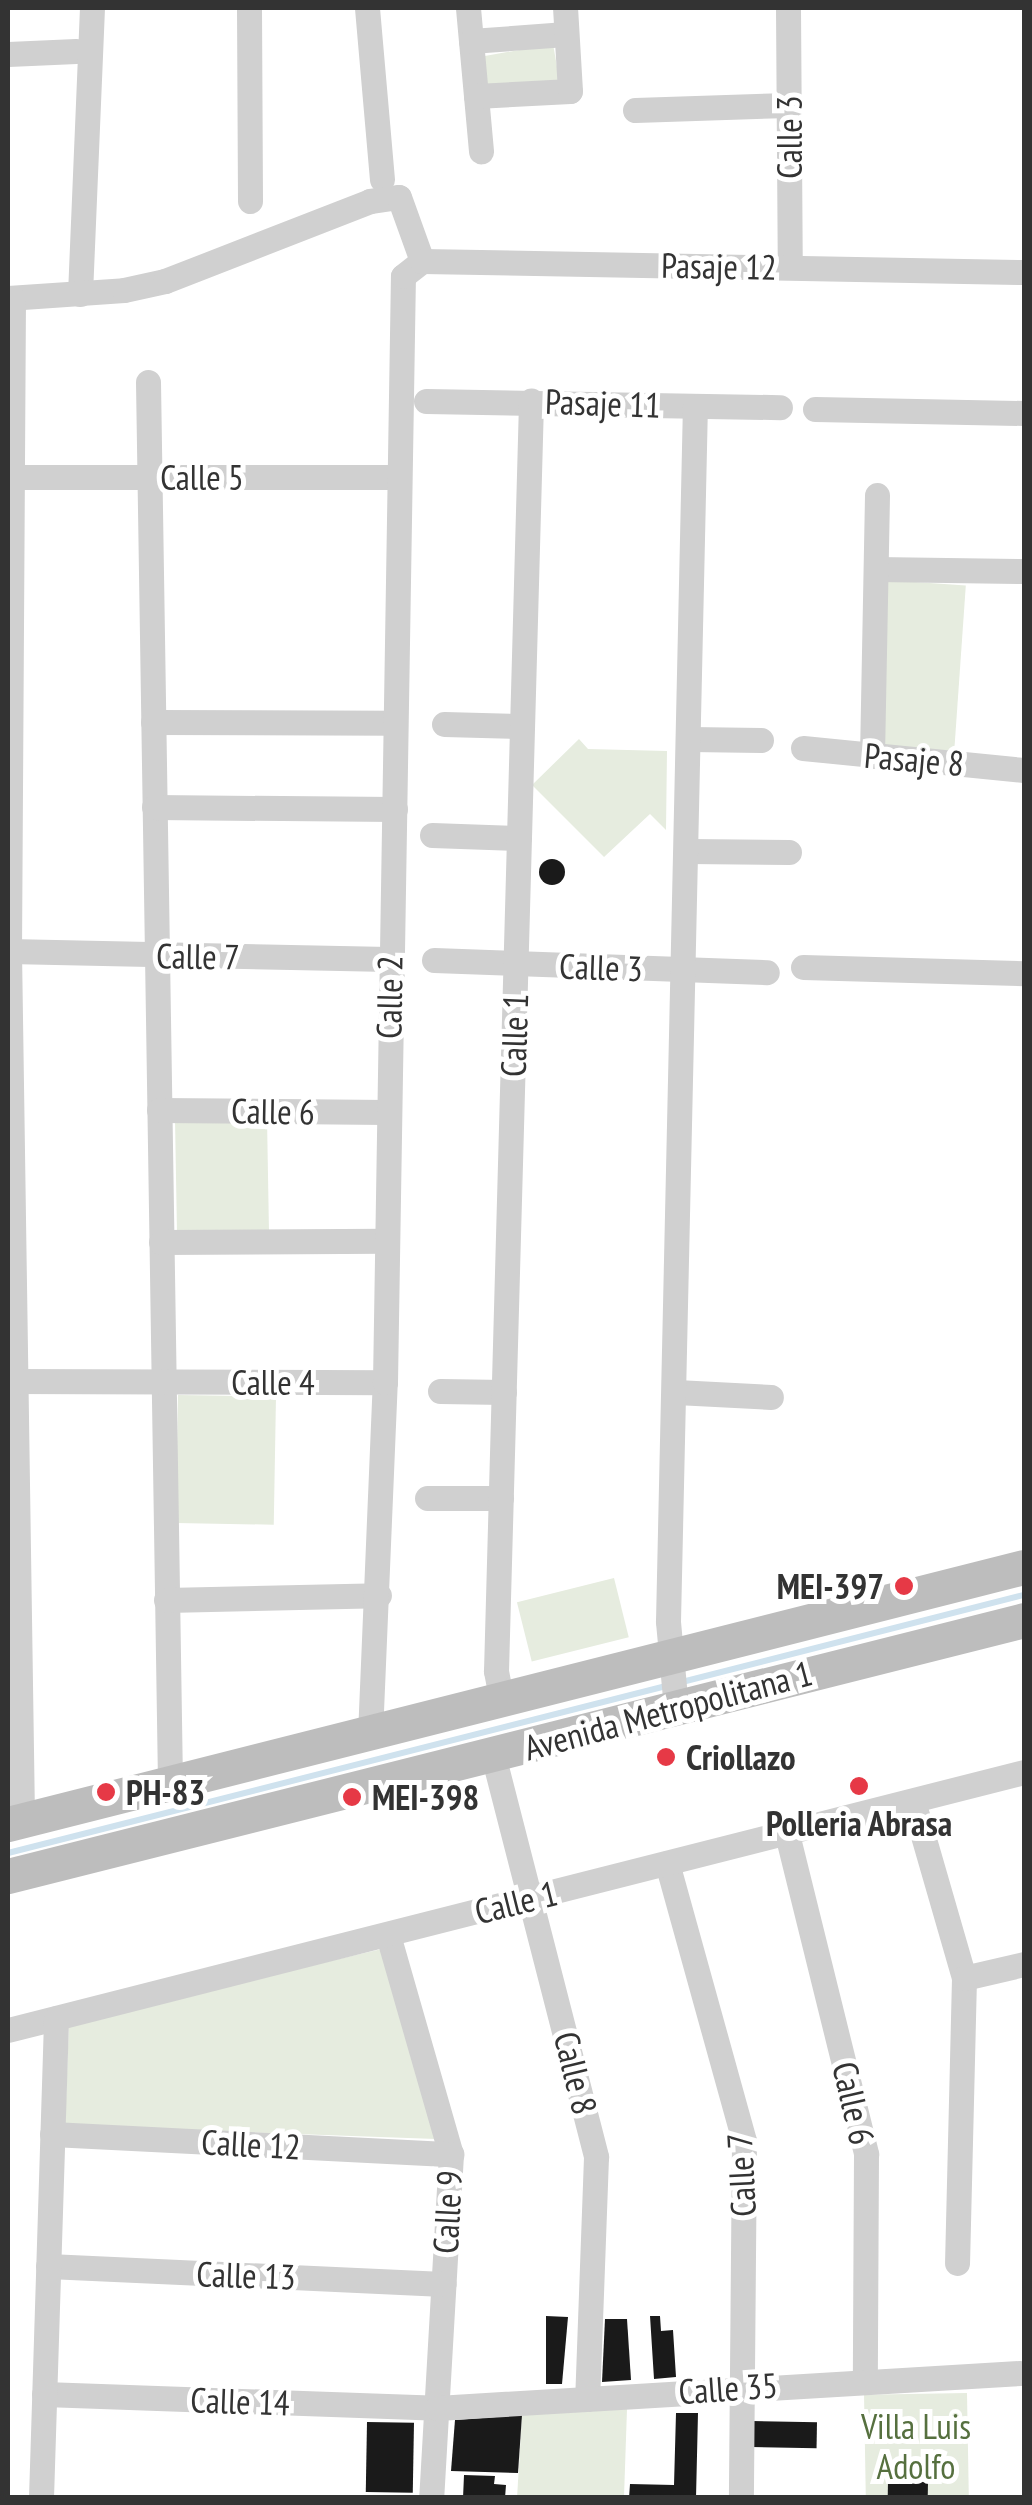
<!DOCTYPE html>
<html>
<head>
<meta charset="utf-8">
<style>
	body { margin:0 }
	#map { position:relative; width:1032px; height:2505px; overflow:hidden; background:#fff; font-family:"PT Sans Narrow",sans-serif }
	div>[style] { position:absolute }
	.green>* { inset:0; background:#e6ecdf; transform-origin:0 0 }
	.stream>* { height:6px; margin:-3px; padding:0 3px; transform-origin:3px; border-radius:3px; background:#cfe2ee }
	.building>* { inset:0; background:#1a1a1a; transform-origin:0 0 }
	.round { border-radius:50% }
	.street>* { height:25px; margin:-12.5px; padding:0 12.5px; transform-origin:12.5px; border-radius:12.5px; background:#d0d0d0 }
	.secondary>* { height:35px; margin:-17.5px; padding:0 17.5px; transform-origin:17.5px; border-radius:17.5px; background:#bdbdbd }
	.dots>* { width:28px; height:28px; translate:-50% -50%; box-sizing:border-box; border:5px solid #fff; border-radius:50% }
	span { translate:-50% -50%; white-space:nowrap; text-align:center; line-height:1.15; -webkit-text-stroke:10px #fff; paint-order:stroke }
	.street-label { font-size:35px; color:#333 }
	.poi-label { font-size:35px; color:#333; font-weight:700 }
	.right { translate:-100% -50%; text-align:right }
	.left { translate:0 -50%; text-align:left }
	.park-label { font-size:35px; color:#56703f }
	.frame { position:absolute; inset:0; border:10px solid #333; pointer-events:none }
</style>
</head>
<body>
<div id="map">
	<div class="green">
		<div style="left:553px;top:44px;width:42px;height:75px;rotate:80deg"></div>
		<div style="left:886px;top:580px;width:80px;height:166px;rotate:4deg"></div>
		<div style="clip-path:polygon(579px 739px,588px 749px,667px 751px,666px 830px,650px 814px,604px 857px,532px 785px)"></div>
		<div style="left:267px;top:1118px;width:113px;height:92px;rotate:89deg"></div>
		<div style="left:178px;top:1395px;width:98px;height:128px;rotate:1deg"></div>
		<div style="left:614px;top:1578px;width:61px;height:100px;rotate:76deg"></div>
		<div style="clip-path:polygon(386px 1948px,436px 2139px,65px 2126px,69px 2022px)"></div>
		<div style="left:967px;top:2393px;width:104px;height:103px;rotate:89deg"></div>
		<div style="clip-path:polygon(627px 2409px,624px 2497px,517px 2498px,522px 2415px)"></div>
	</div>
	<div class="stream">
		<div style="left:682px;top:1682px;width:353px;rotate:-14.3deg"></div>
		<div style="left:8px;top:1853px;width:683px;rotate:-14.24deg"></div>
	</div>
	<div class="building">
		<div class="round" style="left:539px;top:859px;width:26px;height:26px"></div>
		<div style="clip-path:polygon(546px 2316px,568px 2317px,562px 2384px,546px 2384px)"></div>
		<div style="clip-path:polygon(650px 2316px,660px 2316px,661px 2331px,673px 2330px,676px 2377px,654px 2379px)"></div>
		<div style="clip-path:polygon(605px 2319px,627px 2319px,631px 2380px,602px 2382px)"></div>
		<div style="clip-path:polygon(676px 2413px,698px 2413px,696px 2498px,629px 2498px,630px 2484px,674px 2485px)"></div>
		<div style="clip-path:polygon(522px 2415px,518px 2473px,451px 2471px,455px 2420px)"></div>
		<div style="left:752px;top:2421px;width:65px;height:26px;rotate:1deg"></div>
		<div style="left:367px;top:2422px;width:47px;height:70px;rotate:1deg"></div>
		<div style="clip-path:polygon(464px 2475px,495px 2476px,494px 2484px,506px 2485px,505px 2498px,463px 2498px)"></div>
		<div style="left:888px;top:2481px;width:40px;height:17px;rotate:1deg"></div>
	</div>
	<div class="street">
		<div style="left:249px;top:8px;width:193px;rotate:89.7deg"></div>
		<div style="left:367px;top:8px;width:172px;rotate:85deg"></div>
		<div style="left:468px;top:8px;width:144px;rotate:84.8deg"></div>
		<div style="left:788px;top:8px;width:259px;rotate:89.6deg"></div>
		<div style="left:471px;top:41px;width:95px;rotate:-4.2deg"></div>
		<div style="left:8px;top:54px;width:68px;rotate:-2.5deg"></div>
		<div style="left:476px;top:96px;width:94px;rotate:-3deg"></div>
		<div style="left:570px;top:91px;width:83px;rotate:-93.4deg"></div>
		<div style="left:635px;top:110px;width:154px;rotate:-1.9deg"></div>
		<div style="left:80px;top:294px;width:286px;rotate:-87.6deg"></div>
		<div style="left:8px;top:298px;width:116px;rotate:-3.9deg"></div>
		<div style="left:124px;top:290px;width:42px;rotate:-12.4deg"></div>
		<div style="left:165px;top:281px;width:220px;rotate:-21.3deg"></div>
		<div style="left:370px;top:201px;width:29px;rotate:-8deg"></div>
		<div style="left:399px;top:197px;width:68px;rotate:70.2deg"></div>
		<div style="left:13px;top:298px;width:653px;rotate:90.35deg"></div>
		<div style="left:9px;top:951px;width:870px;rotate:89.14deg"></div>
		<div style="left:148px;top:382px;width:1402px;rotate:89.1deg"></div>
		<div style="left:426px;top:401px;width:354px;rotate:1deg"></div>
		<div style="left:815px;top:409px;width:209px;rotate:1.1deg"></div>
		<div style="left:8px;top:477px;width:389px"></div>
		<div style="left:876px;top:569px;width:148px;rotate:0.8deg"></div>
		<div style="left:153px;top:722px;width:242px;rotate:0.2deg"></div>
		<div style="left:444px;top:724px;width:78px;rotate:1.5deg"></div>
		<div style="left:690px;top:739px;width:71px;rotate:0.8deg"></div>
		<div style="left:803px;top:748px;width:222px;rotate:5.7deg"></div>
		<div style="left:872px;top:756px;width:261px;rotate:-88.9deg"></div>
		<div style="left:154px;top:807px;width:241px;rotate:0.5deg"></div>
		<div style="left:432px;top:835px;width:87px;rotate:2deg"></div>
		<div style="left:688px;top:851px;width:101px;rotate:0.6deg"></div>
		<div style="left:8px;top:951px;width:381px;rotate:1.2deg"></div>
		<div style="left:434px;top:960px;width:333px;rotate:2.1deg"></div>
		<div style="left:803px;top:967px;width:221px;rotate:1.6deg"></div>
		<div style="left:159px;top:1110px;width:228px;rotate:0.5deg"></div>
		<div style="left:161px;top:1242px;width:225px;rotate:-0.3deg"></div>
		<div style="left:8px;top:1381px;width:377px;rotate:0.2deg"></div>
		<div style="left:440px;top:1391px;width:64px;rotate:0.9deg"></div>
		<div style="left:676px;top:1392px;width:95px;rotate:3deg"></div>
		<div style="left:427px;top:1498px;width:74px"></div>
		<div style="left:166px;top:1600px;width:213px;rotate:-1.3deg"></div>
		<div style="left:502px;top:1702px;width:32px;rotate:-101deg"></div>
		<div style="left:496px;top:1671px;width:1271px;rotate:-88.42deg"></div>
		<div style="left:676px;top:1708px;width:87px;rotate:-95.3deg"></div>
		<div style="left:668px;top:1621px;width:1214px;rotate:-88.73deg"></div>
		<div style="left:370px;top:1735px;width:353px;rotate:-87.6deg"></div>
		<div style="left:385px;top:1382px;width:1106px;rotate:-89.07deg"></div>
		<div style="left:403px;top:276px;width:24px;rotate:-38deg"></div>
		<div style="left:422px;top:261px;width:602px;rotate:1.05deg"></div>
		<div style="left:493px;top:1755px;width:415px;rotate:75.6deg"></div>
		<div style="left:596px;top:2157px;width:242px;rotate:92.1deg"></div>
		<div style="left:913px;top:1801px;width:184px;rotate:73.9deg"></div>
		<div style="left:964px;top:1978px;width:285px;rotate:91.4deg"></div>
		<div style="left:787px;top:1834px;width:330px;rotate:76.1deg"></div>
		<div style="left:866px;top:2154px;width:224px;rotate:90.3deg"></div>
		<div style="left:667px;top:1863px;width:288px;rotate:74.5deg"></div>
		<div style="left:744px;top:2141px;width:357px;rotate:90.5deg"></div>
		<div style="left:388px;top:1935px;width:228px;rotate:74deg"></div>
		<div style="left:451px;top:2154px;width:345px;rotate:93.3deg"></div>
		<div style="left:964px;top:1978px;width:62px;rotate:-13.1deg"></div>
		<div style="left:8px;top:2030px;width:1048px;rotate:-14.25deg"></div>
		<div style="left:52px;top:2134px;width:400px;rotate:2.9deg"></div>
		<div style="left:48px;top:2266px;width:396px;rotate:2.6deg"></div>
		<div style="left:44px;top:2394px;width:393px;rotate:2deg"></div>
		<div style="left:437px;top:2408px;width:584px;rotate:-3.44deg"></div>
		<div style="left:41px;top:2498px;width:480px;rotate:-88.2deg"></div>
	</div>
	<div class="secondary">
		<div style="left:8px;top:1824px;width:1048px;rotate:-14.2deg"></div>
		<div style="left:8px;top:1876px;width:1048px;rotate:-14.14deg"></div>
	</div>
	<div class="dots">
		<div style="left:904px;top:1586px;background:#e63946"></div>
		<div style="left:666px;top:1757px;background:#e63946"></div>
		<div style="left:859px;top:1786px;background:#e63946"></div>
		<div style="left:106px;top:1792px;background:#e63946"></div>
		<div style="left:352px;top:1797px;background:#e63946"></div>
	</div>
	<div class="street-label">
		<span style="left:789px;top:137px;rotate:-90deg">Calle 3</span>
		<span style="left:719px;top:266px;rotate:1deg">Pasaje 12</span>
		<span style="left:603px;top:403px;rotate:2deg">Pasaje 11</span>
		<span style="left:202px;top:477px">Calle 5</span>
		<span style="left:914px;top:759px;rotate:5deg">Pasaje 8</span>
		<span style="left:198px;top:956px;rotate:1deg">Calle 7</span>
		<span style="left:601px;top:967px;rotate:2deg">Calle 3</span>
		<span style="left:389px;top:997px;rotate:-89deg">Calle 2</span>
		<span style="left:514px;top:1035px;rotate:-88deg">Calle 1</span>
		<span style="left:273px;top:1111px;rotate:1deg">Calle 6</span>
		<span style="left:273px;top:1382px">Calle 4</span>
		<span style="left:668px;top:1710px;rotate:-15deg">Avenida Metropolitana 1</span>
		<span style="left:516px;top:1902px;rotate:-14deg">Calle 1</span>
		<span style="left:576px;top:2073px;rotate:76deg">Calle 8</span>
		<span style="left:854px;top:2103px;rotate:77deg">Calle 6</span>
		<span style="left:251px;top:2144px;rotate:3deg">Calle 12</span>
		<span style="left:741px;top:2175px;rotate:-93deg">Calle 7</span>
		<span style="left:447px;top:2212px;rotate:-87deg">Calle 9</span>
		<span style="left:246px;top:2275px;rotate:2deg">Calle 13</span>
		<span style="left:728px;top:2388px;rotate:-4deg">Calle 35</span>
		<span style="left:240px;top:2401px;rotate:2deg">Calle 14</span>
	</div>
	<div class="poi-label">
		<span class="right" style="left:884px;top:1586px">MEI-397</span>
		<span class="left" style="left:686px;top:1757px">Criollazo</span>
		<span class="left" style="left:126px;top:1792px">PH-83</span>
		<span class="left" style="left:372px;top:1797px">MEI-398</span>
		<span style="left:859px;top:1823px">Polleria Abrasa</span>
	</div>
	<div class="park-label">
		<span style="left:916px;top:2446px">Villa Luis<br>Adolfo</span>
	</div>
	<div class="frame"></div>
</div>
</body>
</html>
